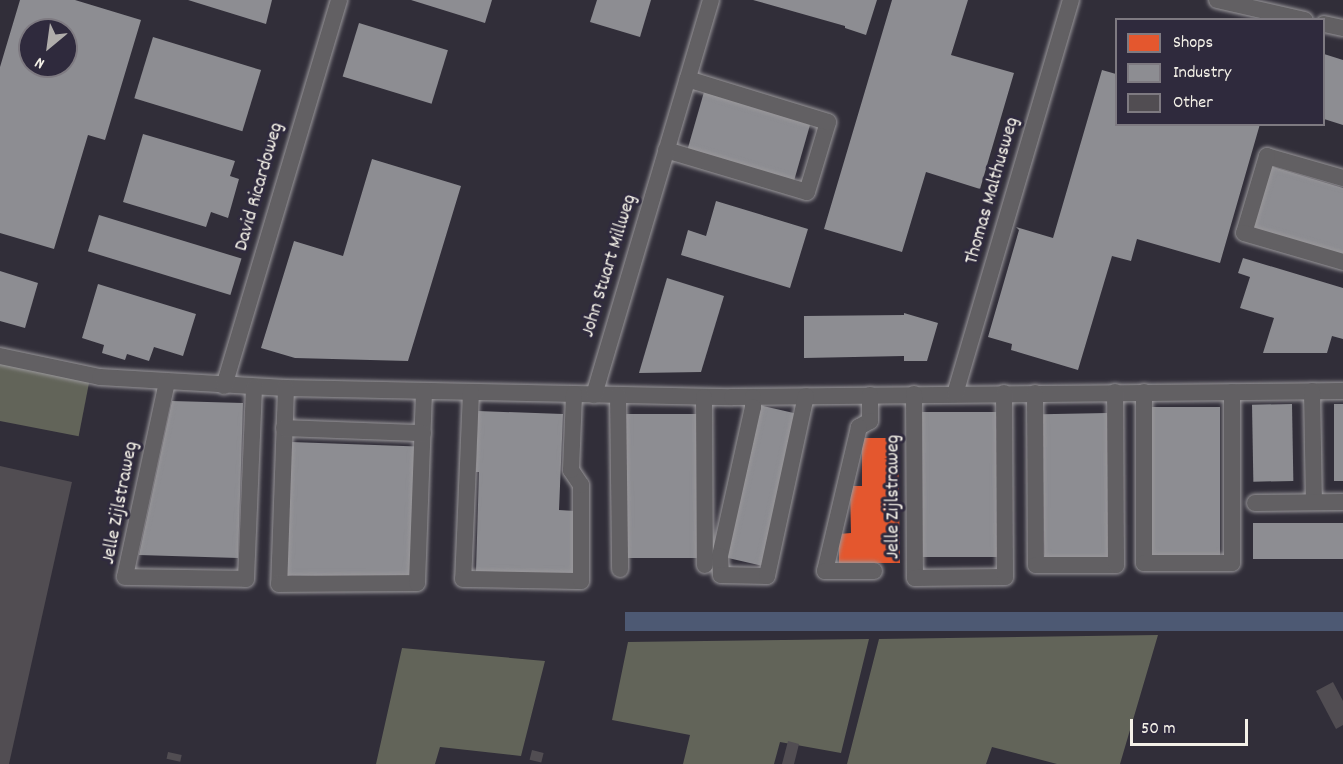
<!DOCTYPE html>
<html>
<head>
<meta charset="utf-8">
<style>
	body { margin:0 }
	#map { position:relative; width:1343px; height:764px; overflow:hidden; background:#312e39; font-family:Dekko,sans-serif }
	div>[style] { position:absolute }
	.green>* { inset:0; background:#626459; transform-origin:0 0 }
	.water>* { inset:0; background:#4d5973; transform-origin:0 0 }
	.shops>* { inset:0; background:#e4572e }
	.industry>* { inset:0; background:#8d8d92; transform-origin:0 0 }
	.building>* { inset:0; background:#514d52; transform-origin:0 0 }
	.roads { filter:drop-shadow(0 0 2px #9a989b) drop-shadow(0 0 2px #9a989b) }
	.minor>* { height:16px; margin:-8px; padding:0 8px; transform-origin:8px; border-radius:8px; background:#626063 }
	span { translate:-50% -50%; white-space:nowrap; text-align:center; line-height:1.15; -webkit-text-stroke:6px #2f2a3d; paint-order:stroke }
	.street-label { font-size:20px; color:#f4f1e8 }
	.legend { position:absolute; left:1115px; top:18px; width:210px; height:108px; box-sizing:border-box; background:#2f2a3d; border:2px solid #7e7a81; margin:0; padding:8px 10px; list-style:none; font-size:18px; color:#f4f1e8 }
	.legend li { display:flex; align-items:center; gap:12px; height:30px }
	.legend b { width:30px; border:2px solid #7e7a81 }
	.north { position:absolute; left:18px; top:18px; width:60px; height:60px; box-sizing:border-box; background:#2f2a3d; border:2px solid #7e7a81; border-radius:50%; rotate:209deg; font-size:16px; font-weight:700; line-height:24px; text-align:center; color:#f4f1e8 }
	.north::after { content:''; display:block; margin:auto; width:21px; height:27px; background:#b0adab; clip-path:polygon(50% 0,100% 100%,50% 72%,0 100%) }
	.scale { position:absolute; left:1130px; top:719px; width:118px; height:27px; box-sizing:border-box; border:3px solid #f4f1e8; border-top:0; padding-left:8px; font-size:18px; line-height:21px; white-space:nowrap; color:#f4f1e8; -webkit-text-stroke:4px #2f2a3d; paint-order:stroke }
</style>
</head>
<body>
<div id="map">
	<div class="green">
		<div style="left:0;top:364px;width:91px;height:56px;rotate:11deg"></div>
		<div style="clip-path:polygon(1158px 635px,1120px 764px,1057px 764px,992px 747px,986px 764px,847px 764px,879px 639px)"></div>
		<div style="clip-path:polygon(869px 639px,841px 753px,780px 742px,774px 764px,683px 764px,690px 735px,612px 720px,628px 642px)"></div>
		<div style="clip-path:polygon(402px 648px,545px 661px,521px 756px,440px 747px,435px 764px,376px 764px)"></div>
	</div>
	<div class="water">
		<div style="left:1343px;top:612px;width:19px;height:718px;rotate:90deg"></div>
	</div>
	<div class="shops">
		<div style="clip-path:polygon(862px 438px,898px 438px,900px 563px,839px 563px,839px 534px,851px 533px,850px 486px,862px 486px)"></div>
	</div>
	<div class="industry">
		<div style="clip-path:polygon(evenodd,20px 0,75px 0,141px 20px,105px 140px,88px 135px,54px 249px,0 233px,0 67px,20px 0,30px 30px,66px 30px,66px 66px,30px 66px,30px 30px)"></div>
		<div style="clip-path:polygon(188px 0,272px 0,266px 24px)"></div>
		<div style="clip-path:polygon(411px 0,492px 0,485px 23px)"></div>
		<div style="clip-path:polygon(597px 0,651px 0,640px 37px,590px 22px)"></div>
		<div style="clip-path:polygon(753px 0,877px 0,866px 35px,845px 28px,845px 26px)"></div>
		<div style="clip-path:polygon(892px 0,968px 0,951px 55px,1014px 73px,980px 189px,926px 172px,902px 252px,824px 229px)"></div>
		<div style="left:359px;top:23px;width:93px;height:56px;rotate:17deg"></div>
		<div style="left:153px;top:37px;width:113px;height:64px;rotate:17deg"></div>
		<div style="clip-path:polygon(1324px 54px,1343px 60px,1343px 125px,1324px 119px)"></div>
		<div style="clip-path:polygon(1102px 70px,1116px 74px,1116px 124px,1260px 124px,1220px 263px,1137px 239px,1131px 261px,1112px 256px,1078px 370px,1011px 350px,1012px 344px,988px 337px,1019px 230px,1016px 227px,1053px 238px)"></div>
		<div style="left:704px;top:92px;width:111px;height:62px;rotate:16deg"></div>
		<div style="clip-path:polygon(143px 134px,235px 161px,230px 176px,239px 179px,228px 218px,211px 212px,206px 227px,123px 202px)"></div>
		<div style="clip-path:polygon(372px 159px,461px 186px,408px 361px,295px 358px,261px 348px,294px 241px,343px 256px)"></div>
		<div style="clip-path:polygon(1270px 166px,1343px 188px,1343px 255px,1252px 228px)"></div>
		<div style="clip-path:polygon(716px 201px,808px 229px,790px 288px,681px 255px,688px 230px,706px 236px)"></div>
		<div style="left:99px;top:215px;width:149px;height:38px;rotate:17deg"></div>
		<div style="clip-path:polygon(1243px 258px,1343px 288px,1343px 339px,1332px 336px,1327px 353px,1263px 353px,1274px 318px,1240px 308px,1250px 277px,1238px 273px)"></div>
		<div style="clip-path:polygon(0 271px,38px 283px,25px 328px,0 321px)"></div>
		<div style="clip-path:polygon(667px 278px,724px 296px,701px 372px,639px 373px)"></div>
		<div style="clip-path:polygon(98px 284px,196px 314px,183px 356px,154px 347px,149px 361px,127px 354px,125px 360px,102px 353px,104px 345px,82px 338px)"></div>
		<div style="clip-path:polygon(904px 313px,938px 323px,927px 361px,904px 361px,904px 356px,804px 358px,804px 316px,904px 315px)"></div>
		<div style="clip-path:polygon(172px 401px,243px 403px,238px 558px,139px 555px)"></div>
		<div style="left:1292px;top:404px;width:77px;height:40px;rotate:89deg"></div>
		<div style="left:1334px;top:404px;width:9px;height:77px"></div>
		<div style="left:1149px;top:407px;width:71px;height:150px"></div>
		<div style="clip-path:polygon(478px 411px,563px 414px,559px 510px,575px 511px,573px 575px,476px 571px,479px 472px,476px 472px)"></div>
		<div style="left:922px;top:412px;width:76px;height:145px"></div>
		<div style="left:1107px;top:413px;width:144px;height:65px;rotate:89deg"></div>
		<div style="left:626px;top:414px;width:71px;height:144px"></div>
		<div style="left:798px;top:414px;width:156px;height:39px;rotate:103deg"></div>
		<div style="left:291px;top:442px;width:126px;height:133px;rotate:2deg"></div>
		<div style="left:1343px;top:523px;width:36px;height:90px;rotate:90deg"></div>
	</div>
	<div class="building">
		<div style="clip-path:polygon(0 466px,72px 482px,9px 764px,0 764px)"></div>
		<div style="clip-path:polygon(1333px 682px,1343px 701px,1343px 725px,1336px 729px,1316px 691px)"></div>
		<div style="clip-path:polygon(788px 741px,799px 744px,794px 764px,782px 764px)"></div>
		<div style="left:532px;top:750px;width:12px;height:10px;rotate:14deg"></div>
		<div style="left:168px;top:752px;width:14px;height:7px;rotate:12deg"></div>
	</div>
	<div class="roads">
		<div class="minor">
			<div style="left:1217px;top:0;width:90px;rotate:12.8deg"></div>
			<div style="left:1324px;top:24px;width:19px;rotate:12deg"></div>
			<div style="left:666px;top:150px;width:147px;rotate:16.6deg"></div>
			<div style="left:807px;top:192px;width:73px;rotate:-73.3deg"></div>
			<div style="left:828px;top:122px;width:147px;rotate:-163deg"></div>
			<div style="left:1343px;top:178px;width:79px;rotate:-163.9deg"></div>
			<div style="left:1267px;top:156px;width:80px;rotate:106.6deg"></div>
			<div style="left:1244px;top:233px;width:103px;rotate:16.3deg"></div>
			<div style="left:0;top:356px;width:102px;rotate:11.9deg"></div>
			<div style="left:100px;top:377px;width:186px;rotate:3.4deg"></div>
			<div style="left:286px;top:388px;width:446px;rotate:1.2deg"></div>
			<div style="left:732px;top:397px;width:611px;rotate:-0.56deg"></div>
			<div style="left:167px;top:382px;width:199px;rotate:102.2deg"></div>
			<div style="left:125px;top:577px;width:121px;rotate:0.9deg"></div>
			<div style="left:246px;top:579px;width:192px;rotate:-87.6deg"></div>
			<div style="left:224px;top:386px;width:403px;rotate:-73.4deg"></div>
			<div style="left:286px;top:388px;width:196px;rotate:92deg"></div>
			<div style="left:279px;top:584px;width:138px;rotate:-0.4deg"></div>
			<div style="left:417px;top:583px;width:192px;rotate:-87.9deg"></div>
			<div style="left:1312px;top:391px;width:111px;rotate:89deg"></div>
			<div style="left:471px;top:392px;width:187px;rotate:92.4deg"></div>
			<div style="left:463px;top:579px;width:118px;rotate:1deg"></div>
			<div style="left:581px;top:581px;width:96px;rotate:-90deg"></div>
			<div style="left:581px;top:485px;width:18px;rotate:-124deg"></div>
			<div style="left:571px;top:470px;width:76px;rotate:-87.7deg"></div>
			<div style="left:1144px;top:392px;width:171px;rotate:90deg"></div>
			<div style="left:1144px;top:563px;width:88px"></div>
			<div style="left:1232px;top:563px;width:171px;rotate:-90deg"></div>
			<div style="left:1035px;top:393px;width:172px;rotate:89.7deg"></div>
			<div style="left:1036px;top:565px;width:80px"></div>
			<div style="left:1116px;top:565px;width:173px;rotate:-90.3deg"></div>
			<div style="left:914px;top:394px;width:184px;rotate:89.7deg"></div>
			<div style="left:915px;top:578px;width:90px;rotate:-0.6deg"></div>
			<div style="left:1005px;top:577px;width:184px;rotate:-90.3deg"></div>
			<div style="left:955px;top:394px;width:411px;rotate:-73.6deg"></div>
			<div style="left:594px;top:395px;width:412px;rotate:-73.5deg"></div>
			<div style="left:618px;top:395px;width:174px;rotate:89.3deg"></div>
			<div style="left:870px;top:395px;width:26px;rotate:90deg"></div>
			<div style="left:870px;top:421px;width:13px;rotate:151deg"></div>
			<div style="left:859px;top:427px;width:148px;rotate:103.3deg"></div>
			<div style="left:825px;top:571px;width:49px"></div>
			<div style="left:704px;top:397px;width:168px;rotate:89.7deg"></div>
			<div style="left:753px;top:397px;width:10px;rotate:90deg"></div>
			<div style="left:753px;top:407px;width:153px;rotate:102.5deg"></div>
			<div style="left:720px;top:556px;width:19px;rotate:87deg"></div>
			<div style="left:721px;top:575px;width:46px;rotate:1.2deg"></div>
			<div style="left:767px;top:576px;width:184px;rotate:-77.8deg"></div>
			<div style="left:284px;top:428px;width:139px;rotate:2.1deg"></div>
			<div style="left:1255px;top:503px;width:88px;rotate:-0.7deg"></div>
		</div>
	</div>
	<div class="street-label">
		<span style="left:260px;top:187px;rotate:-74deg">David Ricardoweg</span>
		<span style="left:993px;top:191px;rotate:-74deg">Thomas Malthusweg</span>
		<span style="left:610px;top:266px;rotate:-73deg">John Stuart Millweg</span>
		<span style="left:894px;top:497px;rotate:-90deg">Jelle Zijlstraweg</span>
		<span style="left:121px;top:503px;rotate:-79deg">Jelle Zijlstraweg</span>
	</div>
	<ul class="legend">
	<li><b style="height:16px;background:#e4572e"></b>Shops</li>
	<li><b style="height:16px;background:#8d8d92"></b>Industry</li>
	<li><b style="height:16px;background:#514d52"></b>Other</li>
	</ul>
	<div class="north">N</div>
	<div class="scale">50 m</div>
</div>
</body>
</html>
